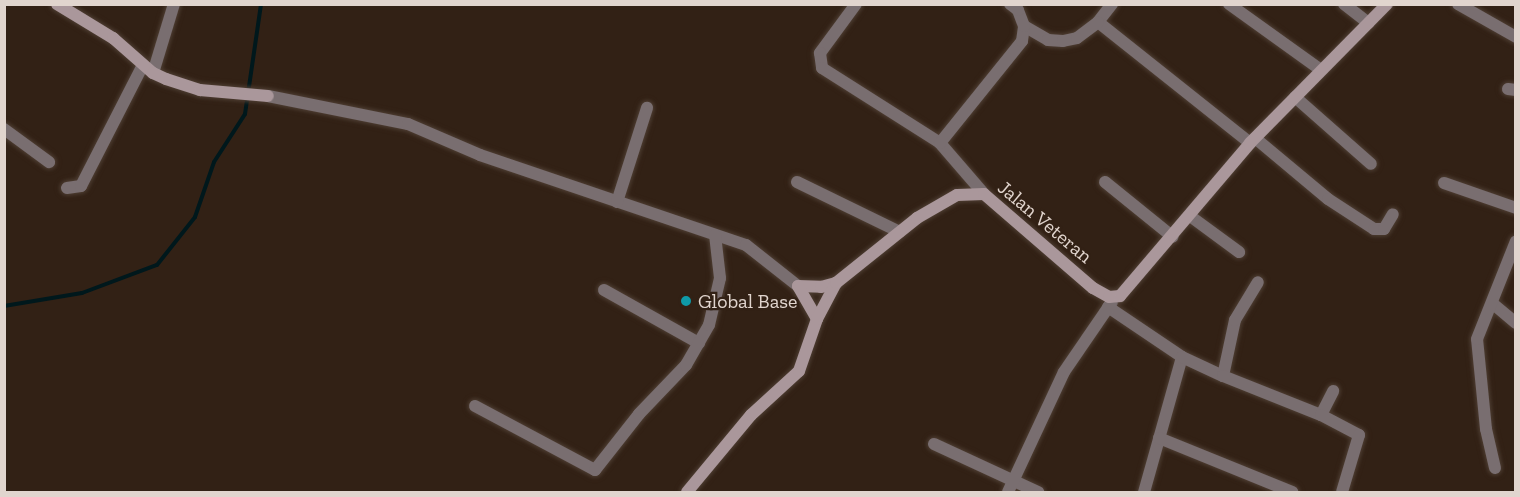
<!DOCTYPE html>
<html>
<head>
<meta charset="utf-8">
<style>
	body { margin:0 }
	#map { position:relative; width:1520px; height:497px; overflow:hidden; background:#322115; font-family:"Zilla Slab",serif }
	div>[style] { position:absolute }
	.stream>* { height:4px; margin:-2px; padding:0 2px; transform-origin:2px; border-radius:2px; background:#00181c }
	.roads { filter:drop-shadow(0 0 2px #4e3e33) drop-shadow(0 0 2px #4e3e33) }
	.street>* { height:12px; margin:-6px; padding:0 6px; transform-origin:6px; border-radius:6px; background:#796e70 }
	.secondary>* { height:12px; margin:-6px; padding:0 6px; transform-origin:6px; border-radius:6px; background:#aa979b }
	.dots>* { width:16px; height:16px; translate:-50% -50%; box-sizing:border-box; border:3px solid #322115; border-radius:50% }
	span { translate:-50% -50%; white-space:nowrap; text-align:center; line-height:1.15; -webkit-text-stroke:4.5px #322115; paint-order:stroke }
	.street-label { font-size:20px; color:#e1d5ce }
	.poi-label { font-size:20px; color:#e1d5ce }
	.left { translate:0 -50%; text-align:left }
	.frame { position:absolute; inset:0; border:6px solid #e1d5ce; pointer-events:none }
</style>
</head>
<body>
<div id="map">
	<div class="stream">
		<div style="left:4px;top:306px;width:79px;rotate:-9.5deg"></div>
		<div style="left:82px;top:293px;width:80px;rotate:-20.5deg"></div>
		<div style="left:157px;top:265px;width:61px;rotate:-51.6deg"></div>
		<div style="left:195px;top:217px;width:58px;rotate:-70.9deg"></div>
		<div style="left:214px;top:162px;width:57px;rotate:-57.1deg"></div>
		<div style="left:245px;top:114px;width:111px;rotate:-81.7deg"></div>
	</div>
	<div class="roads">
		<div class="street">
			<div style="left:856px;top:4px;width:61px;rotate:126.3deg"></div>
			<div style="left:820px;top:53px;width:15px;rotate:82deg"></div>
			<div style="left:822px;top:68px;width:140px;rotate:32.4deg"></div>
			<div style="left:940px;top:143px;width:67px;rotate:49.2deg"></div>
			<div style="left:1112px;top:4px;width:23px;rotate:128deg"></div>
			<div style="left:1098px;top:22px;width:194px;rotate:38.5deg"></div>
			<div style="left:1229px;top:4px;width:113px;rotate:35.7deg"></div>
			<div style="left:1344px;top:4px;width:31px;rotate:38deg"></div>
			<div style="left:1458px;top:4px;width:67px;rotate:29.6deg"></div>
			<div style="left:1024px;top:26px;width:28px;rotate:30deg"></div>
			<div style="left:1048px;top:40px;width:15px;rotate:4deg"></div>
			<div style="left:1063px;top:41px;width:14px;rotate:-12deg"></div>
			<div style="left:1077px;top:38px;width:26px;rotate:-37deg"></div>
			<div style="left:153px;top:73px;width:72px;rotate:-73.1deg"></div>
			<div style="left:1508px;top:89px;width:8px;rotate:7deg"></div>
			<div style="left:268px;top:96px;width:143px;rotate:11.3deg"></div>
			<div style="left:408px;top:124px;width:78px;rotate:23.3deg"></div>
			<div style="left:480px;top:155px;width:281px;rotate:18.7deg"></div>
			<div style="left:746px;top:245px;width:66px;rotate:38.3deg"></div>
			<div style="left:1295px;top:97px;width:101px;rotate:41.4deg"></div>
			<div style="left:4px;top:129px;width:56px;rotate:36.3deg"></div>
			<div style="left:1255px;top:138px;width:95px;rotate:39.9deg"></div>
			<div style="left:1328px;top:199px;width:55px;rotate:33.1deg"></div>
			<div style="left:1374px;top:229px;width:10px"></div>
			<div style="left:1384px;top:229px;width:17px;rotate:-59deg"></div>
			<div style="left:940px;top:143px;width:131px;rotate:-51.2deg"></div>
			<div style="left:1022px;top:41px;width:15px;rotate:-82deg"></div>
			<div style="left:1024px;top:26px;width:17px;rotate:-111deg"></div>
			<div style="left:1018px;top:10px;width:10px;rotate:-143deg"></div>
			<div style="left:797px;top:182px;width:114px;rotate:25.9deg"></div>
			<div style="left:1105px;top:182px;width:87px;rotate:39deg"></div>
			<div style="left:1444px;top:183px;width:76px;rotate:19.1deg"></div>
			<div style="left:67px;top:188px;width:14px;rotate:-8deg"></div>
			<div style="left:81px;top:186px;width:136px;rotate:-62.9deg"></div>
			<div style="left:617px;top:202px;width:99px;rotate:-72.3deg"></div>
			<div style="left:1190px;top:216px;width:61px;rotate:36.3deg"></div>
			<div style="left:604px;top:290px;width:109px;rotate:29.2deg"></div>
			<div style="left:1492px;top:303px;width:31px;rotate:40deg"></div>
			<div style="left:1108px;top:307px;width:89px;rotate:34deg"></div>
			<div style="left:1182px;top:357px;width:140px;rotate:105.7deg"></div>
			<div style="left:1182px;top:357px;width:45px;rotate:24.9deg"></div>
			<div style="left:1223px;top:376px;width:57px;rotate:-77.9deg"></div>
			<div style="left:1235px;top:320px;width:44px;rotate:-58.8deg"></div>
			<div style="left:1223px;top:376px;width:105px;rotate:21.7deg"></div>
			<div style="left:1321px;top:415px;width:27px;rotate:-63deg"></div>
			<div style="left:475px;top:406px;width:136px;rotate:28.1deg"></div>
			<div style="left:595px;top:470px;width:71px;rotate:-51.8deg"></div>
			<div style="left:639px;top:414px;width:68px;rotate:-46.2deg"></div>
			<div style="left:686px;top:365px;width:46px;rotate:-60.1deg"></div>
			<div style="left:709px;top:325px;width:48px;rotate:-76.8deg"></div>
			<div style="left:720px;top:278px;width:43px;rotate:-96.6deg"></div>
			<div style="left:1321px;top:415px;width:43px;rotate:27.8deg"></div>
			<div style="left:1359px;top:435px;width:59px;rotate:106.6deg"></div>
			<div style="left:1159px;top:438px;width:144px;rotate:22.1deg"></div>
			<div style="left:934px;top:444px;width:115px;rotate:24.8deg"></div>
			<div style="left:1495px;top:468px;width:40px;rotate:-103deg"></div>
			<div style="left:1486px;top:429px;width:90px;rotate:-95.7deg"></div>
			<div style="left:1477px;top:339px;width:105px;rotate:-68.3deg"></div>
			<div style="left:1008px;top:492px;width:132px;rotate:-65deg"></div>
			<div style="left:1064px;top:372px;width:85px;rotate:-55.6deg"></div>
		</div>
		<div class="secondary">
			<div style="left:57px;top:4px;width:66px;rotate:31.3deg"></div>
			<div style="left:113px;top:38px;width:53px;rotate:41.2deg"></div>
			<div style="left:153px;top:73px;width:14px;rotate:25deg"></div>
			<div style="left:166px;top:79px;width:36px;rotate:18deg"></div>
			<div style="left:200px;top:90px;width:68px;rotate:5deg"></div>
			<div style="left:798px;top:286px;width:23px;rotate:2deg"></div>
			<div style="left:821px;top:287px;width:16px;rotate:-15deg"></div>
			<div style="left:798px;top:286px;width:38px;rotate:60deg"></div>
			<div style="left:687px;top:492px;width:100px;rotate:-50.3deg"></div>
			<div style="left:751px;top:415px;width:65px;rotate:-42.5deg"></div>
			<div style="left:799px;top:371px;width:55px;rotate:-70.9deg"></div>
			<div style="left:817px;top:319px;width:41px;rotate:-62.2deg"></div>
			<div style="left:836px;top:283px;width:104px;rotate:-38.7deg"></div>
			<div style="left:917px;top:218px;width:46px;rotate:-29.9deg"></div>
			<div style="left:957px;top:195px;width:27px;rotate:-2deg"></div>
			<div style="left:984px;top:194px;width:144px;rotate:40.8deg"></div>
			<div style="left:1093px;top:288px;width:18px;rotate:29deg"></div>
			<div style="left:1109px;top:297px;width:11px;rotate:-5deg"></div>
			<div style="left:1120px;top:296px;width:201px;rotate:-49.6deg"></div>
			<div style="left:1250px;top:143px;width:195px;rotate:-45.4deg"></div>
		</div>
	</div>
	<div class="dots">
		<div style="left:686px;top:301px;background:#0f9aa8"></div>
	</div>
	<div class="street-label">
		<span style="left:1045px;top:222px;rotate:40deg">Jalan Veteran</span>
	</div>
	<div class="poi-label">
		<span class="left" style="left:698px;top:301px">Global Base</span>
	</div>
	<div class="frame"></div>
</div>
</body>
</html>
